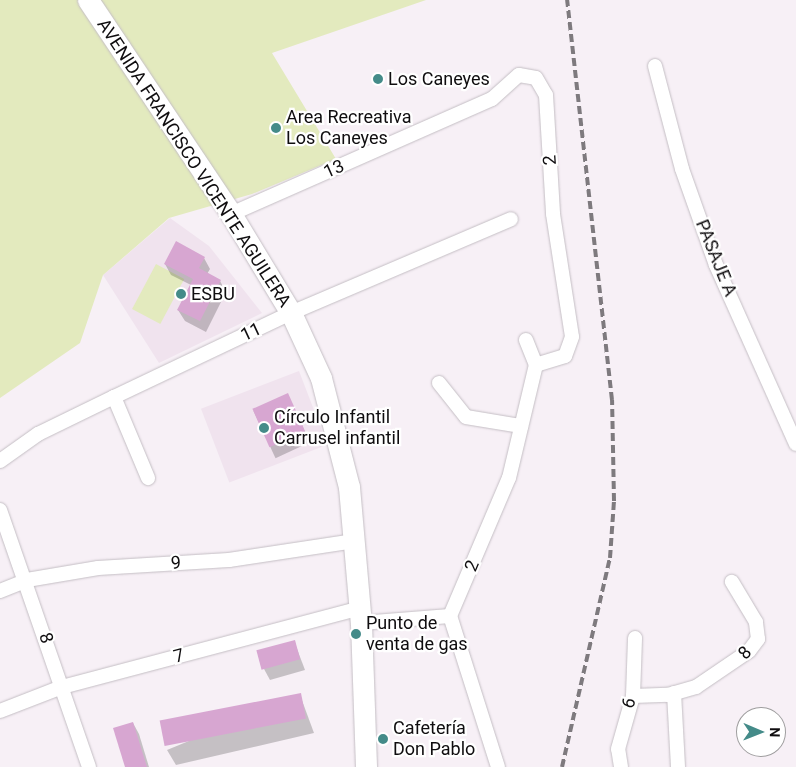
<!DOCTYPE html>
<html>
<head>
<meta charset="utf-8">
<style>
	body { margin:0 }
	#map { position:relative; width:796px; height:767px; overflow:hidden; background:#f7f0f6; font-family:Roboto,sans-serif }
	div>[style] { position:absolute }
	.built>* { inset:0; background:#f0e3ee; transform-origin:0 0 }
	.green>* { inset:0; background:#e3eabe; transform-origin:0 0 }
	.shadow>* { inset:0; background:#0003; transform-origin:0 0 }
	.building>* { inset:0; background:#d7a6d1; transform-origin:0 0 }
	.roads { filter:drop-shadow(0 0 1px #c4bec4) drop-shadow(0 0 1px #c4bec4) }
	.street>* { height:14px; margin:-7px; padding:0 7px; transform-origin:7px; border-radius:7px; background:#fff }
	.primary>* { height:21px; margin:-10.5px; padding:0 10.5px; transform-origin:10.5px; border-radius:10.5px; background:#fff }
	.rail>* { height:4px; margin-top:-2px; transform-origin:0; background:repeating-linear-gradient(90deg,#7e7a7e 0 8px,transparent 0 12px) }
	.dots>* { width:14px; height:14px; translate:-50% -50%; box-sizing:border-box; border:2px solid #fff; border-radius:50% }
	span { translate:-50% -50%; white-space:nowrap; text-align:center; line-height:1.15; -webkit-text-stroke:4.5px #fff; paint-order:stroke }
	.poi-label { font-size:18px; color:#0f0d0f }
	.left { translate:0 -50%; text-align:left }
	.street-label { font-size:18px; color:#0f0d0f }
	.north { position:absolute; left:736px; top:707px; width:50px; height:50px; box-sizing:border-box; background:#fff; border:1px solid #9f9e9f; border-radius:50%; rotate:91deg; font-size:14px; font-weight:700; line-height:20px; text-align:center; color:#0f0d0f }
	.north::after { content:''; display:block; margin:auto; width:18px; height:22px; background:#448b89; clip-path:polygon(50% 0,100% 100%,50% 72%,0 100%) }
</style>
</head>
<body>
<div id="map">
	<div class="built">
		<div style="clip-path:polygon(170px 218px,209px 246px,262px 313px,159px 363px,103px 275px)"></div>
		<div style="left:299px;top:371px;width:79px;height:105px;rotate:69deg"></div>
	</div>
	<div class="green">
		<div style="clip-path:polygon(0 0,426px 0,272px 53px,336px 159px,252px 194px,169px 218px,103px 275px,80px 343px,0 398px)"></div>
		<div style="left:156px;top:264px;width:32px;height:51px;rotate:28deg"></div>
	</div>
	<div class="shadow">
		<div style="clip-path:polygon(204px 258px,210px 269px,207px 274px,220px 281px,226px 292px,206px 332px,185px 321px,178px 310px,191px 285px,171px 275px,165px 264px)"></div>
		<div style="left:288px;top:395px;width:52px;height:38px;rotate:65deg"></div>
		<div style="clip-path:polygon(294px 641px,305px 670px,270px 680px,264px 669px)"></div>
		<div style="clip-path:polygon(300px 695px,314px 733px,176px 765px,167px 750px)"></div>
		<div style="clip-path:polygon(133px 723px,139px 734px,149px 767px,126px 767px)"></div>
	</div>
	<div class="building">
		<div style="clip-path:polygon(176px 241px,205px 257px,199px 268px,221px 280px,200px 321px,177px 310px,193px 279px,164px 264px)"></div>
		<div style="left:288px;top:393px;width:42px;height:39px;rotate:66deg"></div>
		<div style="left:295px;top:640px;width:20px;height:40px;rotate:75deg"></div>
		<div style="left:301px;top:693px;width:26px;height:144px;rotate:79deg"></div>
		<div style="clip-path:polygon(133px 722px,147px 767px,125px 767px,113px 728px)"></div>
	</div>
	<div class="roads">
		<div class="street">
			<div style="left:655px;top:66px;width:106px;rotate:75.3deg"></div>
			<div style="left:682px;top:169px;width:102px;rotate:70.5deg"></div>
			<div style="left:716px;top:265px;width:196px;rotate:65.9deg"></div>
			<div style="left:231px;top:214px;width:285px;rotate:-23.8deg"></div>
			<div style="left:492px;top:99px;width:36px;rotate:-42deg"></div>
			<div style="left:519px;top:75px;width:17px;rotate:10deg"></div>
			<div style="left:536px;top:78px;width:20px;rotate:60deg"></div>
			<div style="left:546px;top:95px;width:119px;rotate:86.6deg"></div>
			<div style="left:553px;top:214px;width:124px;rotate:81.2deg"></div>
			<div style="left:572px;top:337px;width:20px;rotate:110deg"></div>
			<div style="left:565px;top:356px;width:30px;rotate:163deg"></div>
			<div style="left:439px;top:383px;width:43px;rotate:51.5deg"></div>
			<div style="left:466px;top:417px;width:56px;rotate:9.3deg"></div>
			<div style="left:114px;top:397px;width:88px;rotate:67.2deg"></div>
			<div style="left:0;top:461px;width:47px;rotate:-35.4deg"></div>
			<div style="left:38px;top:434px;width:85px;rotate:-26deg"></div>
			<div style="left:114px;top:397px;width:196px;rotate:-25.4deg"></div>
			<div style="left:291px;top:313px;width:239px;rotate:-23.1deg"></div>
			<div style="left:0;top:510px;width:272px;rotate:70.9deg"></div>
			<div style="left:0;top:591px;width:29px;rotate:-22deg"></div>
			<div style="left:27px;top:580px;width:72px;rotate:-9.6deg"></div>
			<div style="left:98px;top:568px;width:131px;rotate:-3.5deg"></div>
			<div style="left:229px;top:560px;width:127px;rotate:-8.6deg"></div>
			<div style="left:361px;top:623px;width:89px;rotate:-4.5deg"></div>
			<div style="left:674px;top:693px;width:74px;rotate:86.9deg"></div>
			<div style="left:633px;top:696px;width:35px;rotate:-2deg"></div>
			<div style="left:668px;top:695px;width:29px;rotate:-16deg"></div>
			<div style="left:696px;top:687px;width:64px;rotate:-34.2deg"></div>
			<div style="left:749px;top:651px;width:15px;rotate:-53deg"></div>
			<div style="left:758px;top:639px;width:17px;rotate:-97deg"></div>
			<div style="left:756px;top:622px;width:47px;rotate:-121deg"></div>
			<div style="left:0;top:711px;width:66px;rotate:-21.2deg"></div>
			<div style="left:62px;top:687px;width:308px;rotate:-14.8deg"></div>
			<div style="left:498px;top:767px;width:158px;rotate:-107.6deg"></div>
			<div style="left:450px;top:616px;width:150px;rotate:-66.9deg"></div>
			<div style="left:509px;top:478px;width:116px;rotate:-76.6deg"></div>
			<div style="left:536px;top:365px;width:27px;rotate:-112deg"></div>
			<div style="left:621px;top:767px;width:18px;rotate:-99deg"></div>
			<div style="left:618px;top:749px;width:55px;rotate:-74.2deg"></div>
			<div style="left:633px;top:696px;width:58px;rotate:-88deg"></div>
		</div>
		<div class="primary">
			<div style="left:88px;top:0;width:257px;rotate:56.2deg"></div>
			<div style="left:231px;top:214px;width:116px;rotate:58.8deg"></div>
			<div style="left:291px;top:313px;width:72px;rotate:65.2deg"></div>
			<div style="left:321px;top:378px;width:113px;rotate:75.6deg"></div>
			<div style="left:349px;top:487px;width:137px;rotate:85deg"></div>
			<div style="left:361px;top:623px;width:144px;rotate:88deg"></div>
		</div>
	</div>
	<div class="rail">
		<div style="left:562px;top:767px;width:214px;rotate:-77.1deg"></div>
		<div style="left:610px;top:558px;width:57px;rotate:-86deg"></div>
		<div style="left:614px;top:501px;width:101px;rotate:-91.1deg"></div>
		<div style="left:612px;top:400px;width:403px;rotate:-96.4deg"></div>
	</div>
	<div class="dots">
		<div style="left:378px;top:79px;background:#448b89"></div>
		<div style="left:276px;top:128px;background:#448b89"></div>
		<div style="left:181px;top:294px;background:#448b89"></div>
		<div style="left:264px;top:428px;background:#448b89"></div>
		<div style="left:356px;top:634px;background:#448b89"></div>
		<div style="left:383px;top:739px;background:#448b89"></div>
	</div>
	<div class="poi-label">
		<span class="left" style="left:388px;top:79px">Los Caneyes</span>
		<span class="left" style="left:286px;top:128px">Area Recreativa<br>Los Caneyes</span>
		<span class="left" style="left:191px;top:294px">ESBU</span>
		<span class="left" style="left:274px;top:428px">Círculo Infantil<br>Carrusel infantil</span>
		<span class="left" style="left:366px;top:634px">Punto de<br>venta de gas</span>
		<span class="left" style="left:393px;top:739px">Cafetería<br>Don Pablo</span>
	</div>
	<div class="street-label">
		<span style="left:550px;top:160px;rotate:-94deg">2</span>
		<span style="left:194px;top:163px;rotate:57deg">AVENIDA FRANCISCO VICENTE AGUILERA</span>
		<span style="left:334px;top:169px;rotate:-24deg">13</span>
		<span style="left:716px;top:258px;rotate:68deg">PASAJE A</span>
		<span style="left:251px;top:332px;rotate:-25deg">11</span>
		<span style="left:176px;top:563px;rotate:-4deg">9</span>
		<span style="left:472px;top:566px;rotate:-67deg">2</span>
		<span style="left:46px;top:638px;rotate:72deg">8</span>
		<span style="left:745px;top:653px;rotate:-46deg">8</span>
		<span style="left:179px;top:656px;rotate:-15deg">7</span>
		<span style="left:629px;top:703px;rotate:-72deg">6</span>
	</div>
	<div class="north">N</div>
</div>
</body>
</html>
